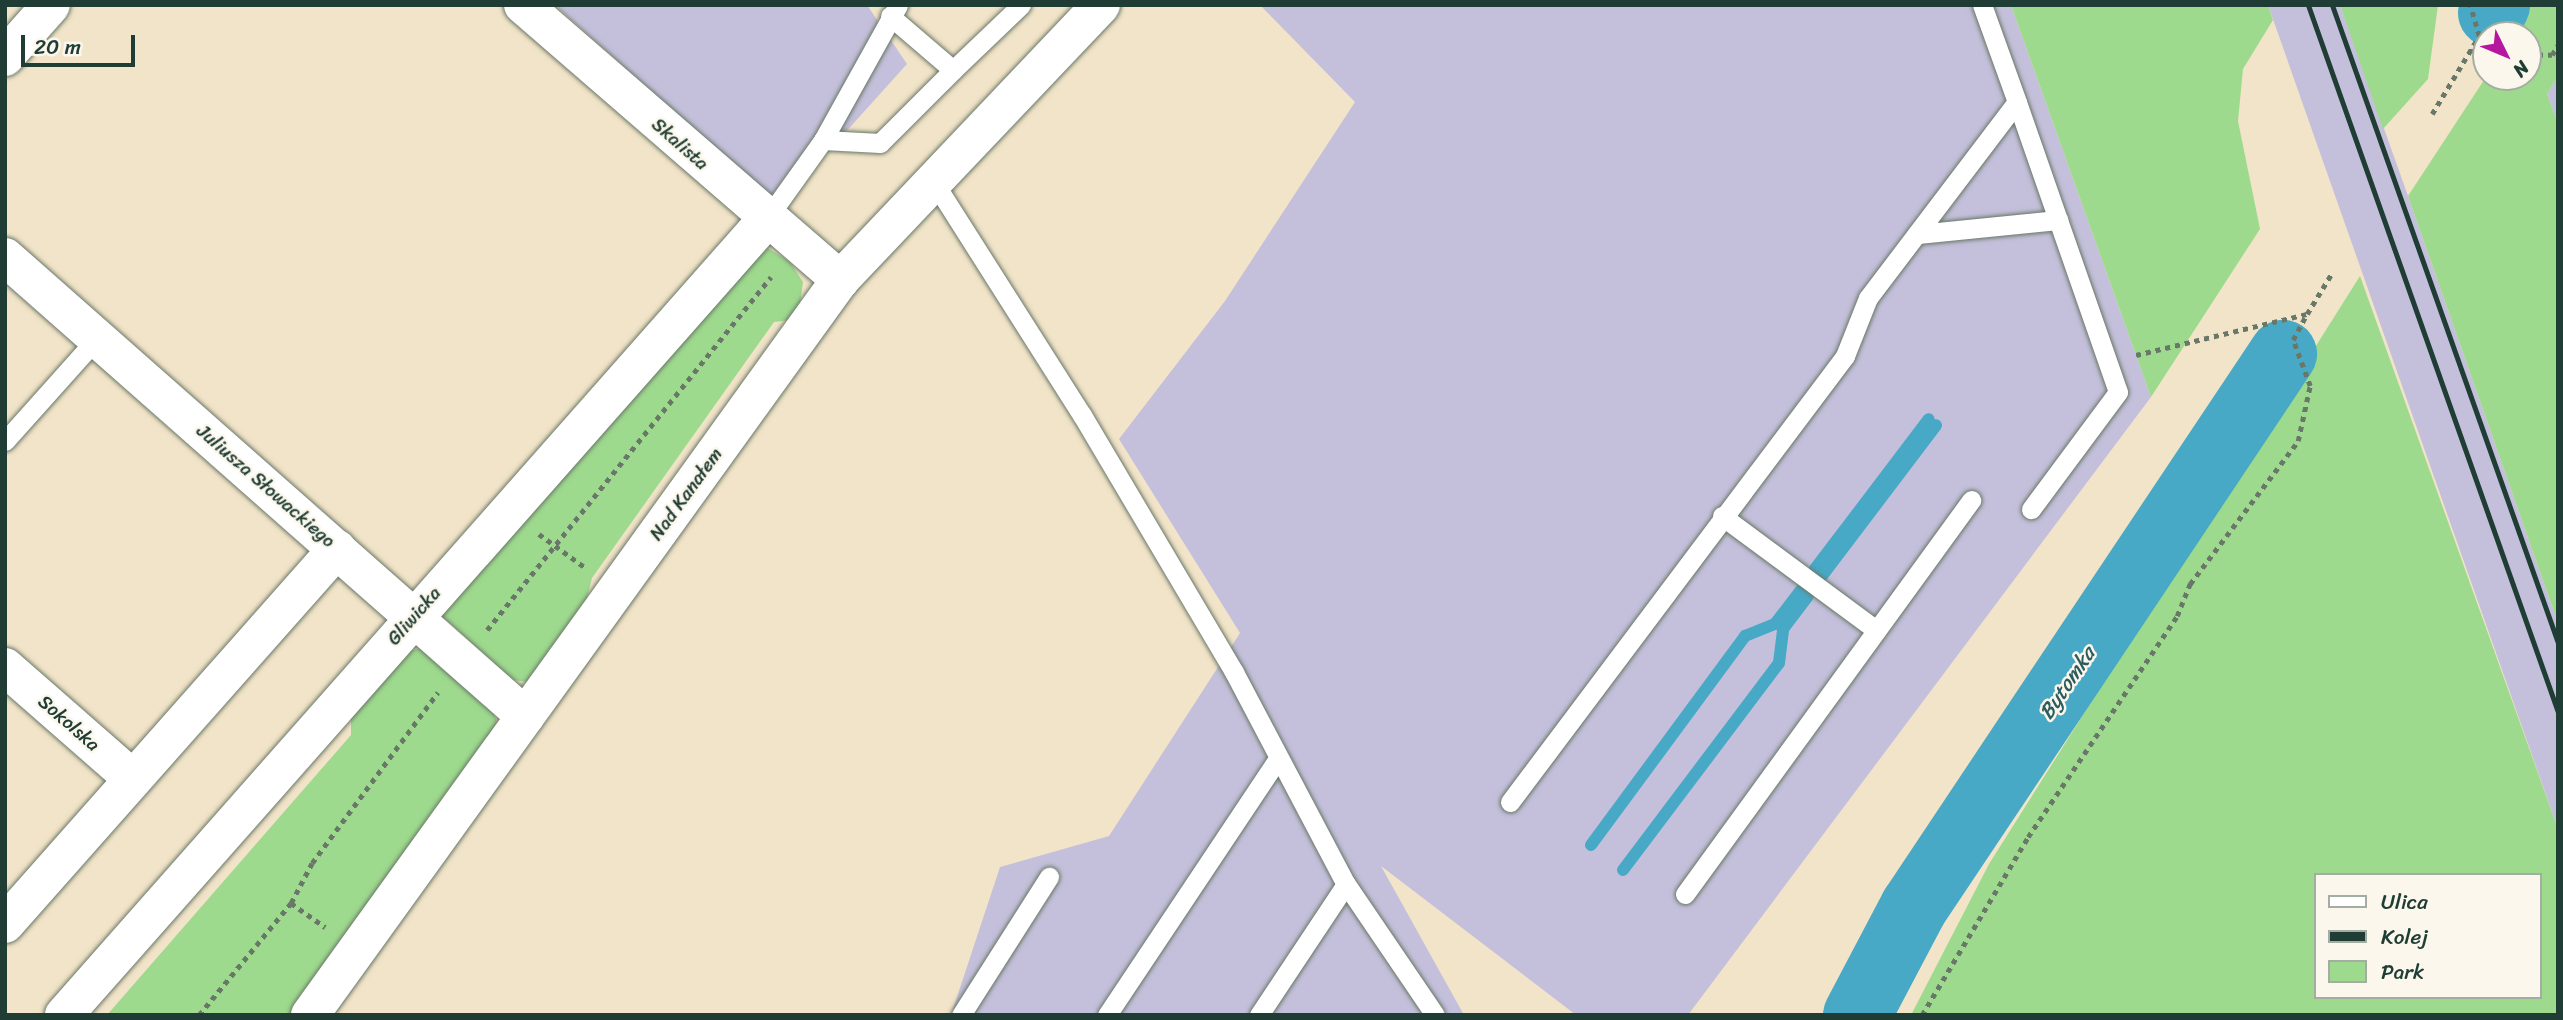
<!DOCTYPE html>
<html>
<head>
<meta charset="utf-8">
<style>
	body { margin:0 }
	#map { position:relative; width:2563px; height:1020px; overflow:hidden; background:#f2e4c8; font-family:Sriracha,sans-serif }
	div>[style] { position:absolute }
	.industrial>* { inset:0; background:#c4c0db }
	.green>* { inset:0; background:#9eda8e }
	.stream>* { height:12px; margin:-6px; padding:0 6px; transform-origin:6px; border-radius:6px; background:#47a9c6 }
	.river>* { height:68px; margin:-34px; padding:0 34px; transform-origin:34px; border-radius:34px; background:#47a9c6 }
	.path>* { height:4.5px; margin-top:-2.25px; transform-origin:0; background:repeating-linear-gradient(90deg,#697768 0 5px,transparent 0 10px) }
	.roads { filter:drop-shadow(0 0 2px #697768) drop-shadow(0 0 2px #697768) }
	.service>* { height:19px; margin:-9.5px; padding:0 9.5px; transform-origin:9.5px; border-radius:9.5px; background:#fff }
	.minor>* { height:38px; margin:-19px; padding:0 19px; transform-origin:19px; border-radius:19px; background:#fff }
	.secondary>* { height:38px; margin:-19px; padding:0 19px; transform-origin:19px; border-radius:19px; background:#fff }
	.rail>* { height:5px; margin:-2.5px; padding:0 2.5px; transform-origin:2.5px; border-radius:2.5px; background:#1f3d34 }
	span { translate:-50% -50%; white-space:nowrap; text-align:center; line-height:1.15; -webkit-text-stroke:5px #fbf7ec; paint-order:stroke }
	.street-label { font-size:19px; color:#1f3d34 }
	.water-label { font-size:21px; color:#2b5d60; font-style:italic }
	.frame { position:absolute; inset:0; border:7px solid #1f3d34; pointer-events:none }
	.legend { position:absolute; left:2314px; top:873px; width:228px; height:126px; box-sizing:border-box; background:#fbf7ec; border:2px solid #a3ada2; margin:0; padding:9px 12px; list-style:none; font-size:21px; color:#1f3d34 }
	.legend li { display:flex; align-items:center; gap:14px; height:35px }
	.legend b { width:35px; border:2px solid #a3ada2 }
	.north { position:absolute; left:2472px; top:21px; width:70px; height:70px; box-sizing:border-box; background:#fbf7ec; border:2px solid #a3ada2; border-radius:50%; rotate:133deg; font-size:19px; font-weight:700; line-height:28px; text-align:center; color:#1f3d34 }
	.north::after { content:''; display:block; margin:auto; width:24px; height:32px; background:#b5179e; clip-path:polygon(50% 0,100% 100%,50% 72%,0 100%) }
	.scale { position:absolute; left:21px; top:35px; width:114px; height:32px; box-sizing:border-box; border:4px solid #1f3d34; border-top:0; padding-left:9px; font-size:21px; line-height:24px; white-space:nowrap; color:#1f3d34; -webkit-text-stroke:5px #fbf7ec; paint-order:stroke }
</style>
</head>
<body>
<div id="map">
	<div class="industrial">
		<div style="clip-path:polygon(555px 5px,867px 5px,907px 64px,779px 206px)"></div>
		<div style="clip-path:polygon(1260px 5px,2011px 5px,2151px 397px,1688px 1015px,1576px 1015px,1381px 866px,1464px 1015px,951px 1015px,1000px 867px,1109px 836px,1240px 633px,1119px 439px,1225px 301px,1355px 102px)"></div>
		<div style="clip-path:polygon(2268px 5px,2340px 5px,2408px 196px,2558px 623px,2558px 829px)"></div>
		<div style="clip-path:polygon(2558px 76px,2558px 124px,2547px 94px)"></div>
	</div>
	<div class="green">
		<div style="clip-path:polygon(2011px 5px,2268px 5px,2273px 20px,2243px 69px,2238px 121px,2260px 229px,2151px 397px)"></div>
		<div style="clip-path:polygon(2340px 5px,2438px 5px,2428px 79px,2383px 129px)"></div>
		<div style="clip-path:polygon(2528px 5px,2558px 5px,2558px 76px,2547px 94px,2558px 124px,2558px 623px,2408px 196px,2486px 77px,2528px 77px,2528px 35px,2510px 35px)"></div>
		<div style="clip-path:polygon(766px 247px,790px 262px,803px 282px,798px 319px,774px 322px,592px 578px,580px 626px,528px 682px,513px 680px,442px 616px)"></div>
		<div style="clip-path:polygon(evenodd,2360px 276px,2558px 829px,2558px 1015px,1911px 1015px,1989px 864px,2360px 276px,2316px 875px,2540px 875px,2540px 997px,2316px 997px,2316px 875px)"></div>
		<div style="clip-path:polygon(422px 648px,493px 709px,497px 723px,298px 1015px,107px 1015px,351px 735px,351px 704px,405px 652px)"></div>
	</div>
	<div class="stream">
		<div style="left:1815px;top:569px;width:188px;rotate:-52.8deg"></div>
		<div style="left:1822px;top:576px;width:189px;rotate:-52.9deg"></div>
		<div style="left:1591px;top:845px;width:260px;rotate:-53.6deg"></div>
		<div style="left:1745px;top:636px;width:32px;rotate:-22deg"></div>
		<div style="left:1775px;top:624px;width:43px;rotate:-52.6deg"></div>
		<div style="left:1623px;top:870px;width:259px;rotate:-53deg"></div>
		<div style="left:1779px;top:663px;width:34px;rotate:-83deg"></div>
		<div style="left:1783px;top:629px;width:41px;rotate:-52.9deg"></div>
	</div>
	<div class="river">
		<div style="left:2492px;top:13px;width:9px;rotate:-63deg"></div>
		<div style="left:1857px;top:1015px;width:122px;rotate:-62.2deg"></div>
		<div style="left:1914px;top:907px;width:665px;rotate:-56.29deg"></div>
	</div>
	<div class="path">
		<div style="left:2470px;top:51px;width:16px"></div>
		<div style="left:2528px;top:54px;width:24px;rotate:2deg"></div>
		<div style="left:2552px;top:55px;width:12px;rotate:-59deg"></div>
		<div style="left:2432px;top:114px;width:91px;rotate:-58.9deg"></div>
		<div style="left:2479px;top:36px;width:32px;rotate:-106deg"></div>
		<div style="left:2136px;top:355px;width:176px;rotate:-13.5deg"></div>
		<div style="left:2307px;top:314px;width:48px;rotate:-58.6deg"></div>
		<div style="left:539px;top:534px;width:58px;rotate:35.9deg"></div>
		<div style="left:487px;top:630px;width:453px;rotate:-51.2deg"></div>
		<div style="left:291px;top:903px;width:45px;rotate:-62.3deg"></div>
		<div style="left:312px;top:863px;width:212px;rotate:-53.6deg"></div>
		<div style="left:199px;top:1015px;width:145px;rotate:-50.6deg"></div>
		<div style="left:291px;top:903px;width:42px;rotate:35.2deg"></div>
		<div style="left:1922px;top:1015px;width:207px;rotate:-59.2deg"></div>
		<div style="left:2028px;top:837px;width:267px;rotate:-56deg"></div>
		<div style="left:2177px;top:616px;width:35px;rotate:-68deg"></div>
		<div style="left:2190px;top:584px;width:179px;rotate:-52.9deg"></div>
		<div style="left:2298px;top:441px;width:56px;rotate:-77.7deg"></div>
		<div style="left:2310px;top:386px;width:49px;rotate:-110.3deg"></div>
		<div style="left:2293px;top:340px;width:30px;rotate:-62deg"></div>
	</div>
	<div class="roads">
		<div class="service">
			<div style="left:953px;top:70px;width:94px;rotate:-43.7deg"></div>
			<div style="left:2017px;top:102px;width:307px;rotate:70.8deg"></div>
			<div style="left:2118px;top:392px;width:146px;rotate:126.6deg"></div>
			<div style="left:823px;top:140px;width:57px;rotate:3deg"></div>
			<div style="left:880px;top:143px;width:103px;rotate:-45deg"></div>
			<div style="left:953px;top:70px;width:83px;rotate:-139.4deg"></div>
			<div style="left:932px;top:179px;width:280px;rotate:57.6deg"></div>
			<div style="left:1082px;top:415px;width:299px;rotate:59.4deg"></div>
			<div style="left:1234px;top:672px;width:240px;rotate:62.2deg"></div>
			<div style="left:1346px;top:884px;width:158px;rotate:55.8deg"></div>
			<div style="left:766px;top:220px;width:98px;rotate:-54.5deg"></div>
			<div style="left:823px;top:140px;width:154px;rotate:-60.9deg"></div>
			<div style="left:1917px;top:234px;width:142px;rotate:-5.7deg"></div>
			<div style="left:5px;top:441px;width:138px;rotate:-48.2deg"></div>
			<div style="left:1722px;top:516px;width:192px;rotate:36.5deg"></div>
			<div style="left:1510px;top:802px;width:558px;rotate:-53.09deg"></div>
			<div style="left:1845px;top:356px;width:62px;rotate:-68.4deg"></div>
			<div style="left:1868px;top:298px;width:246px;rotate:-52.8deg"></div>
			<div style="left:2017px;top:102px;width:103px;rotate:-109.8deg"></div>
			<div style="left:1685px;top:894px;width:487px;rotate:-54deg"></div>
			<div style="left:961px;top:1015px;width:164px;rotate:-57.5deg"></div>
			<div style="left:1107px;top:1015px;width:304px;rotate:-56.3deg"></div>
			<div style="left:1259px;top:1015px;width:157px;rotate:-56.4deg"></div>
		</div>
		<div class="minor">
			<div style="left:523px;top:5px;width:420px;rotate:40.9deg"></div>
			<div style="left:5px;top:257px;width:694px;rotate:41.43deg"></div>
			<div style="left:5px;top:667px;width:170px;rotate:41.2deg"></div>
			<div style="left:5px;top:924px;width:501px;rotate:-48.48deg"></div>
			<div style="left:64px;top:1015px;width:1061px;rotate:-48.55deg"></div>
			<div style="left:310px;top:1015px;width:906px;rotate:-54.21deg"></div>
			<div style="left:840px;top:280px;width:379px;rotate:-46.5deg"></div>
		</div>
		<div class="secondary">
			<div style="left:5px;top:57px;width:69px;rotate:-48.5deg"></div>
		</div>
	</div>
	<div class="rail">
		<div style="left:2308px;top:5px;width:750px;rotate:70.53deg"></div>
		<div style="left:2332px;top:5px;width:677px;rotate:70.49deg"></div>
	</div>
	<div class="street-label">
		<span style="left:680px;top:144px;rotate:41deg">Skalista</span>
		<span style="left:266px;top:486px;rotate:41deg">Juliusza Słowackiego</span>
		<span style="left:686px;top:494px;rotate:-54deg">Nad Kanałem</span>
		<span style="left:414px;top:616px;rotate:-49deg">Gliwicka</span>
		<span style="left:69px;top:723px;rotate:41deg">Sokolska</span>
	</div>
	<div class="water-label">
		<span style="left:2067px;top:683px;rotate:-56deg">Bytomka</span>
	</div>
	<div class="frame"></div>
	<ul class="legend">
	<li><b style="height:9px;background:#fff"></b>Ulica</li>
	<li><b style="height:9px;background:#1f3d34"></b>Kolej</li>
	<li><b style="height:19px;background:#9eda8e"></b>Park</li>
	</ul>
	<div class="north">N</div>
	<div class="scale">20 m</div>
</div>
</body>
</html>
